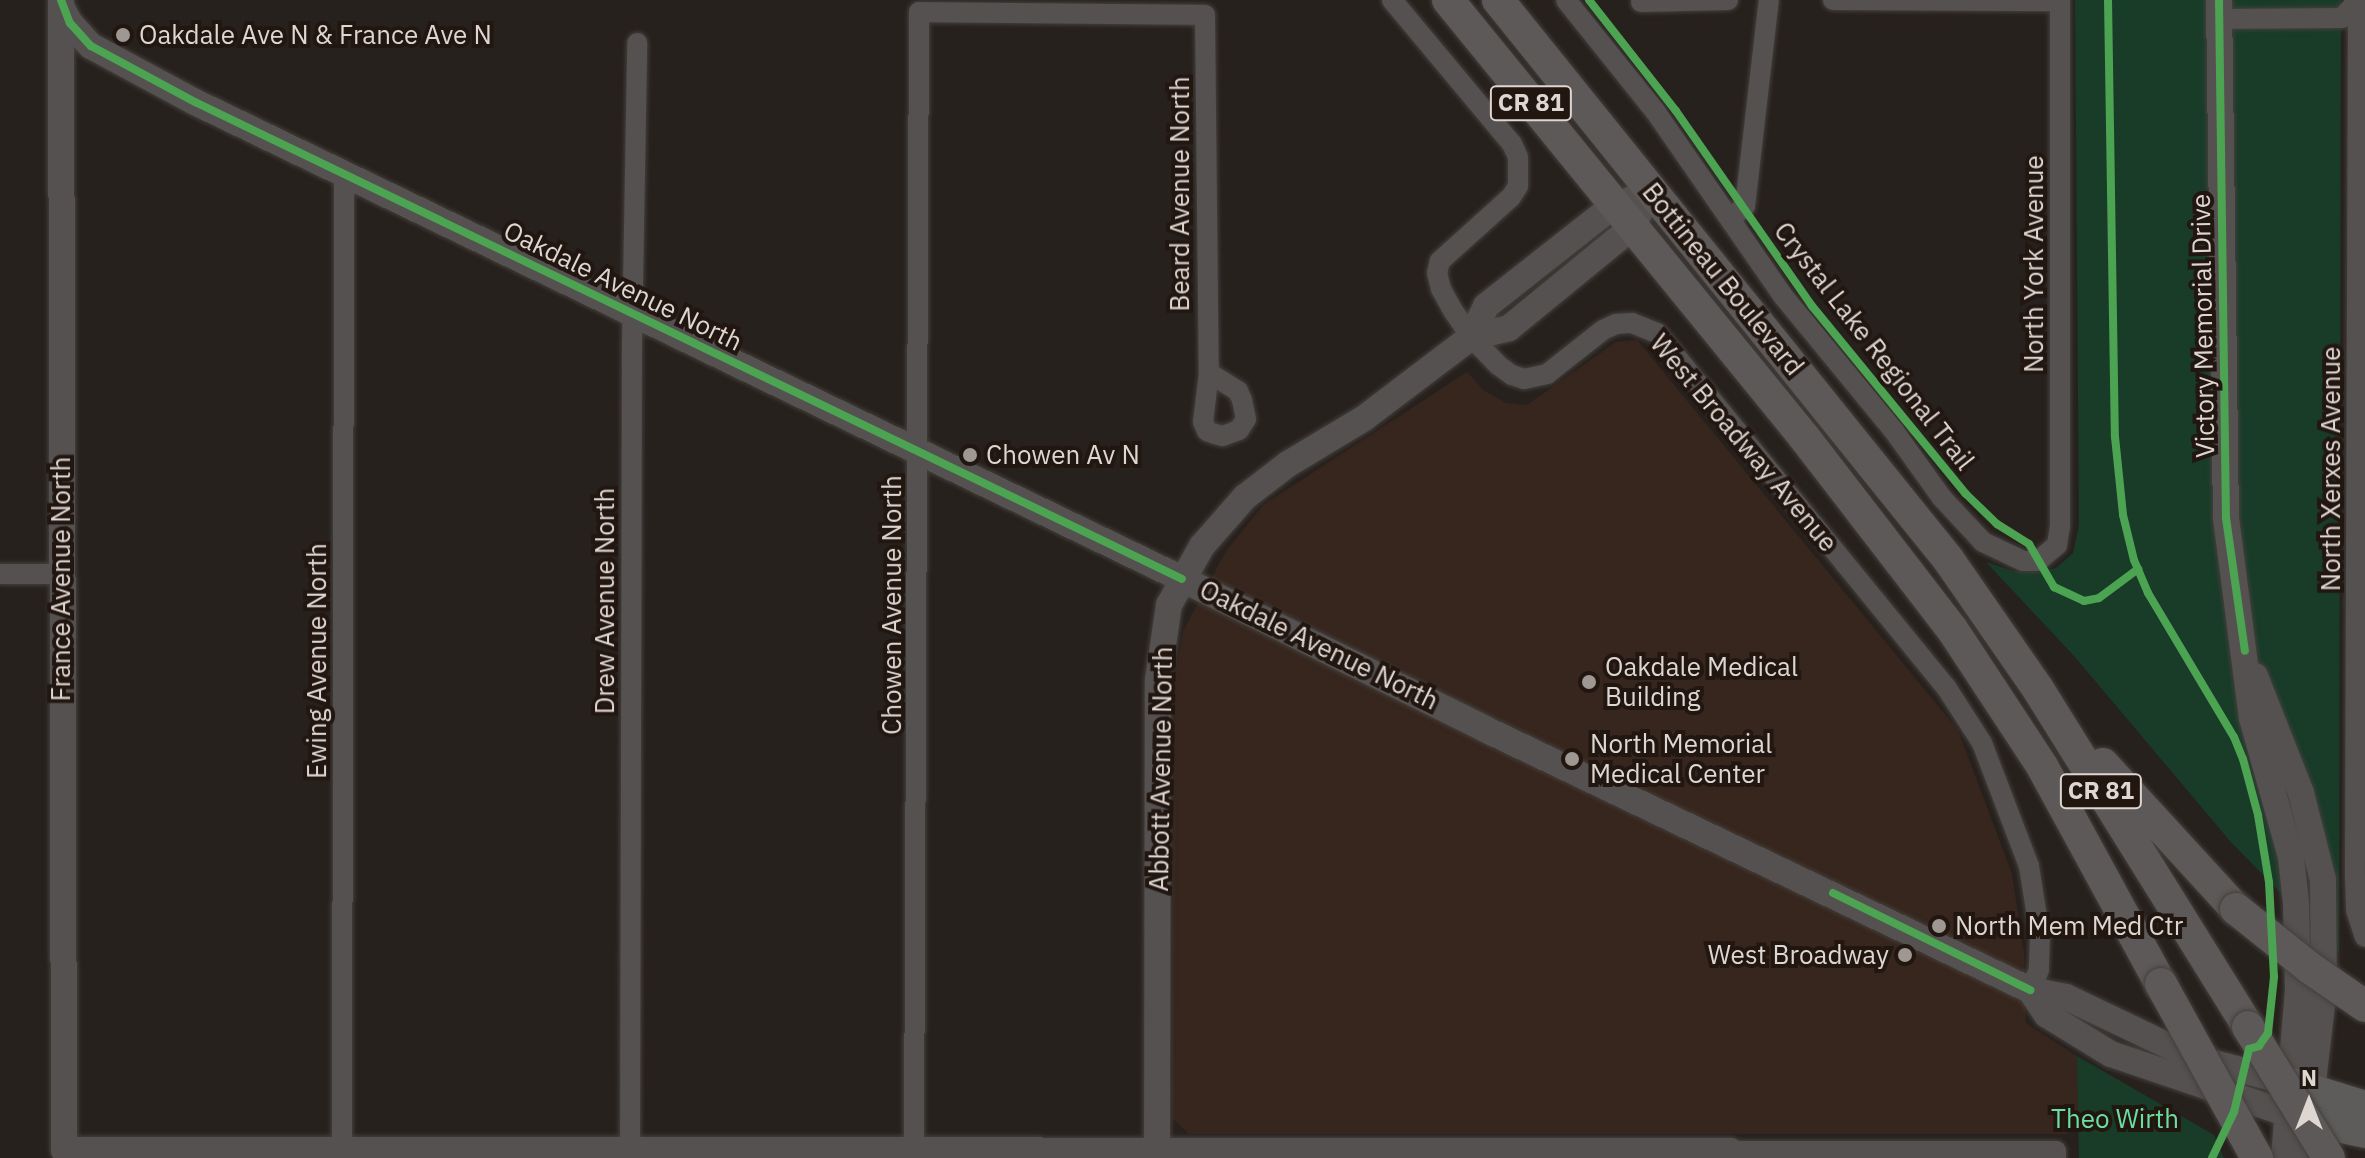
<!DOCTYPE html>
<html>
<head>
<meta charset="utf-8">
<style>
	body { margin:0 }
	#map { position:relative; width:2365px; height:1158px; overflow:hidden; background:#27211e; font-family:"IBM Plex Sans",sans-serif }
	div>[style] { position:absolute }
	.built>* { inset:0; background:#37261e }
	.green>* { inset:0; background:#183c28 }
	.roads { filter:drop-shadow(0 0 2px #433f3b) drop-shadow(0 0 2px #433f3b) }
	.minor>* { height:20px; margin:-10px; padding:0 10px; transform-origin:10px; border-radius:10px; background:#545150 }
	.tertiary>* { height:26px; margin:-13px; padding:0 13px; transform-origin:13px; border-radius:13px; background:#545150 }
	.secondary>* { height:30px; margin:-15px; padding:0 15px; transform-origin:15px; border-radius:15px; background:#5e5c5b }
	.primary>* { height:32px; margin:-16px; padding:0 16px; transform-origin:16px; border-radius:16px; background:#5d5959 }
	.bridges { filter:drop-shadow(0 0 2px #433f3b) drop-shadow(0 0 2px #433f3b) }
	.primary-bridge>* { height:32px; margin:-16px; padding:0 16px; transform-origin:16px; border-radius:16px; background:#5d5959 }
	.cycleway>* { height:8px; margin:-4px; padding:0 4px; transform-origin:4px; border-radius:4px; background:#4ca352 }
	.dots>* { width:22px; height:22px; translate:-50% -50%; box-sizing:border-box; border:4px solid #221611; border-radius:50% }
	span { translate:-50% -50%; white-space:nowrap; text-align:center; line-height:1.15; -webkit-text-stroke:8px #221611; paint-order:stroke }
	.shield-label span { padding:2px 6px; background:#221611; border:2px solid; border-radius:6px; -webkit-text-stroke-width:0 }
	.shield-label { font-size:24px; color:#ded6d1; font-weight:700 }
	.poi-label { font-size:26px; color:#ded6d1 }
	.left { translate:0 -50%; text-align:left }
	.right { translate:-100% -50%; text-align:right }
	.street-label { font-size:26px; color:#ded6d1 }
	.park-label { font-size:26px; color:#6adfa0 }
	.north { position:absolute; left:2269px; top:1062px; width:80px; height:80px; -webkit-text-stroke:6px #221611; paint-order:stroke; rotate:0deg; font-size:22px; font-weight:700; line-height:32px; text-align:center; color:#ded6d1 }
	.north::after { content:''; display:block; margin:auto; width:28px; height:36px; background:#ded6d1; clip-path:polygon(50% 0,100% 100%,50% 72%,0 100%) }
</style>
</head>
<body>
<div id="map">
	<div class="built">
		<div style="clip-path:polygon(1637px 340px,1958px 730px,2012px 874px,2024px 953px,2026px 1023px,2077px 1056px,2086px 1090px,2078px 1126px,2065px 1134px,1189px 1134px,1172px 1118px,1175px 678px,1183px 631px,1226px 551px,1263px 505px,1467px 372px,1484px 391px,1506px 403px,1527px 405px,1616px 342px)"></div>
	</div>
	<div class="green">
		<div style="clip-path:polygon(2075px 0,2341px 0,2339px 953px,2230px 841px,2075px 657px,1986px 562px,2013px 571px,2037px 572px,2056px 568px,2073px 553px,2079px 525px)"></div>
		<div style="clip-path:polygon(2077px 1056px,2214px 1135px,2224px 1158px,2079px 1158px)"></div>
	</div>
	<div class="roads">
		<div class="minor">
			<div style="left:1392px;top:0;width:187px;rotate:50.2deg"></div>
			<div style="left:1512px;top:144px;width:14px;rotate:65deg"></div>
			<div style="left:1518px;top:157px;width:29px;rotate:90deg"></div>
			<div style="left:1518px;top:186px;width:13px;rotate:122deg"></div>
			<div style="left:1511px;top:197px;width:96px;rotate:138deg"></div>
			<div style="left:1440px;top:261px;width:12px;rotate:104deg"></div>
			<div style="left:1437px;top:273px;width:16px;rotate:76deg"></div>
			<div style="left:1441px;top:289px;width:26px;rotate:61deg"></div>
			<div style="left:1454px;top:312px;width:30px;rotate:56deg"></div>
			<div style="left:1471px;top:337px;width:39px;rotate:46deg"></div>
			<div style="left:1498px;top:365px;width:17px;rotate:36deg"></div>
			<div style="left:1512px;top:375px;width:13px;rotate:18deg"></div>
			<div style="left:1524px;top:379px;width:24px;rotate:-12deg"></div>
			<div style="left:1547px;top:374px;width:71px;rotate:-38.2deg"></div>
			<div style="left:1603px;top:330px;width:14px;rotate:-25deg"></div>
			<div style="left:1616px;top:324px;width:16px;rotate:-4deg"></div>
			<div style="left:1632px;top:323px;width:27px;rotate:22deg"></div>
			<div style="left:1657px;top:333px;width:457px;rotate:50.8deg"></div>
			<div style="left:1946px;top:687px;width:67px;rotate:57.3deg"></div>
			<div style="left:1982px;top:743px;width:132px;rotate:69.1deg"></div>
			<div style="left:2029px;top:866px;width:71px;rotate:81.1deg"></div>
			<div style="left:2040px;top:936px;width:34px;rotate:92deg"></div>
			<div style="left:2039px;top:970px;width:22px;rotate:114deg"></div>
			<div style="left:1566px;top:0;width:142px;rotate:51.3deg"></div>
			<div style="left:1655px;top:111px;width:225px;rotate:55.3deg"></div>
			<div style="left:1783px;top:296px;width:175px;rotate:50.6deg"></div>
			<div style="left:1894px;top:431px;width:82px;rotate:54.4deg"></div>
			<div style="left:1942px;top:498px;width:60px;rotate:47deg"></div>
			<div style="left:1983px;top:542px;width:44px;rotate:25.4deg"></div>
			<div style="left:2023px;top:561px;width:15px"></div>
			<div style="left:2038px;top:561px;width:25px;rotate:-40deg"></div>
			<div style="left:2057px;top:545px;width:18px;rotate:-81deg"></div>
			<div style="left:2060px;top:527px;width:527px;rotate:-90deg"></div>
			<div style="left:1833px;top:0;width:227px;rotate:0.3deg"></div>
			<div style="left:2358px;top:0;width:876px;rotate:90.2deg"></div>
			<div style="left:2355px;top:876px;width:34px;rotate:88deg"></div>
			<div style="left:2356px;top:910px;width:28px;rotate:72deg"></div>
			<div style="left:1641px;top:2px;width:87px;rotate:-1.3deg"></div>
			<div style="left:2219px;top:19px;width:123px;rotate:-0.5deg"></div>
			<div style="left:2342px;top:18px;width:24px;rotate:-48deg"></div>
			<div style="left:1730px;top:219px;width:20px;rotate:-41deg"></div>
			<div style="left:1745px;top:206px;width:207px;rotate:-83.4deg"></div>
			<div style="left:0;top:574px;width:61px"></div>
			<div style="left:342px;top:1150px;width:978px;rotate:-89.88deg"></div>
			<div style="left:914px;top:1151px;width:1139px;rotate:-89.75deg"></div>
			<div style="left:919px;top:12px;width:286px;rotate:0.6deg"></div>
			<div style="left:1205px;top:15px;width:358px;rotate:89.4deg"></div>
			<div style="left:1209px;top:373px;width:49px;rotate:97deg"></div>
			<div style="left:1203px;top:422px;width:10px;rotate:66deg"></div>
			<div style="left:1207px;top:431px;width:9px;rotate:21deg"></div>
			<div style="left:1215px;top:434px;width:8px;rotate:14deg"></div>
			<div style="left:1223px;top:436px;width:17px;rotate:-21deg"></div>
			<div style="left:1239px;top:430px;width:13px;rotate:-58deg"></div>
			<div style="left:1246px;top:419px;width:19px;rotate:-102deg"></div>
			<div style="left:1242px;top:400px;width:10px;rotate:-114deg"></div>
			<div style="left:1238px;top:391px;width:34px;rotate:-148deg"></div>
			<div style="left:1730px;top:1151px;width:326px"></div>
			<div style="left:2056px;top:1151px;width:7px;rotate:90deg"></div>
			<div style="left:630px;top:1158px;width:815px;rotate:-89.86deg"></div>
			<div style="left:632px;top:343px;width:300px;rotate:-89deg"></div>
		</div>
		<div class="tertiary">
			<div style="left:61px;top:0;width:1150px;rotate:89.85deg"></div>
			<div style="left:64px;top:1150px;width:1666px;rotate:0.03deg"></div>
			<div style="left:1730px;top:1151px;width:7px;rotate:90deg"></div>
			<div style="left:2219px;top:0;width:518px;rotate:89.23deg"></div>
			<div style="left:2226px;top:518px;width:202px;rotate:82.6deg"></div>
			<div style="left:2252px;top:718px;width:144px;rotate:74.3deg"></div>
			<div style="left:2291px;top:857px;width:47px;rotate:83.9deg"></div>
			<div style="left:2296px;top:904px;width:86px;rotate:88.7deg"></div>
			<div style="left:2298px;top:990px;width:169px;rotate:94.8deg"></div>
			<div style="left:62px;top:8px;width:17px;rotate:62deg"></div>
			<div style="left:70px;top:23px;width:31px;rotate:48deg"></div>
			<div style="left:91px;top:46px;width:118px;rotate:28.3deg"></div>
			<div style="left:195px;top:102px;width:1096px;rotate:25.79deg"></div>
			<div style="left:1182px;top:579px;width:338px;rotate:26.3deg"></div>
			<div style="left:1485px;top:729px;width:604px;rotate:25.59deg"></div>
			<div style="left:2030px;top:990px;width:37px;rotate:11deg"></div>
			<div style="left:2066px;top:997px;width:142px;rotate:25.5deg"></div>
			<div style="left:2194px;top:1058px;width:98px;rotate:14.2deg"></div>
			<div style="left:1471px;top:337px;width:34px;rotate:-64deg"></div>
			<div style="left:1486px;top:306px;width:162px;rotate:-38.2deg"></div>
			<div style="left:1613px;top:206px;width:20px;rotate:-20deg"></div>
			<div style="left:2255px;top:676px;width:126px;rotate:68.5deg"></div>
			<div style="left:2301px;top:793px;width:90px;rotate:75.8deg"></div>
			<div style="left:2323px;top:880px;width:108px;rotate:89.5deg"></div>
			<div style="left:2324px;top:988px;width:171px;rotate:96.7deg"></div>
			<div style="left:2030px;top:990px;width:30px;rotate:56deg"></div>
			<div style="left:2047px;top:1015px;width:75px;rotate:31.4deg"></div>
			<div style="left:2111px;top:1054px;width:203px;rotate:18.7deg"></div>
			<div style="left:1157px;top:1152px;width:472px;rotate:-89.9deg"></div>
			<div style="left:1158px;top:680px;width:76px;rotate:-81.7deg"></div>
			<div style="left:1169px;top:605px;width:68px;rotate:-60.8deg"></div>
			<div style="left:1202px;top:546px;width:65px;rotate:-48.7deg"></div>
			<div style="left:1245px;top:497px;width:54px;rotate:-37.5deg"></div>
			<div style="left:1288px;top:464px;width:87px;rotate:-31deg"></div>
			<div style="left:1363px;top:419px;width:136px;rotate:-37.2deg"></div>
			<div style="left:1471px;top:337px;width:39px;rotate:-13deg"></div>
			<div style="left:1509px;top:328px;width:158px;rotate:-39.3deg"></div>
			<div style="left:1631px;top:228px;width:41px;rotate:-60.9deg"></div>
		</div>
		<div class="secondary">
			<div style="left:2289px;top:1082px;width:80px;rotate:17.5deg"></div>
			<div style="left:2309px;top:1121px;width:57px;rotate:12.1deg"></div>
		</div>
		<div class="primary">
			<div style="left:1448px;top:0;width:564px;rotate:50.83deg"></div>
			<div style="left:1804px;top:437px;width:242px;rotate:52.4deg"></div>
			<div style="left:1952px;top:629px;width:164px;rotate:56.7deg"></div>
			<div style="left:2042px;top:766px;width:248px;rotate:61.4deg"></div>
			<div style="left:1498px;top:0;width:718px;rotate:51.17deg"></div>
			<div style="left:1948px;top:559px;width:158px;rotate:55.3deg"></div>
			<div style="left:2038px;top:689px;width:398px;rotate:58.1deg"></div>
			<div style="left:2103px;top:764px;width:197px;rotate:47.5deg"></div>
		</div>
	</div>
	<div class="bridges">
		<div class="primary-bridge">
			<div style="left:2236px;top:909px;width:95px;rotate:38.6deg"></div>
			<div style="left:2310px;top:968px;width:67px;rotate:34.6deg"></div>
			<div style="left:2161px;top:984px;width:199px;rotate:61.1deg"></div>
			<div style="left:2248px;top:1027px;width:154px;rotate:58.3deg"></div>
		</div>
	</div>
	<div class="cycleway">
		<div style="left:61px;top:0;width:25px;rotate:69deg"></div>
		<div style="left:70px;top:23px;width:31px;rotate:48deg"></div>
		<div style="left:91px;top:46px;width:118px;rotate:28.3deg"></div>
		<div style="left:195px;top:102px;width:1096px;rotate:25.79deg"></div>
		<div style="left:1589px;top:0;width:141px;rotate:51.9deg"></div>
		<div style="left:1676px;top:111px;width:238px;rotate:55.1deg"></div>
		<div style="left:1812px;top:306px;width:242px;rotate:50.7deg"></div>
		<div style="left:1965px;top:493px;width:45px;rotate:44.1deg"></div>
		<div style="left:1997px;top:524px;width:38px;rotate:32deg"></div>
		<div style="left:2029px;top:544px;width:50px;rotate:59.8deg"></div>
		<div style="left:2054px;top:587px;width:33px;rotate:25deg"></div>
		<div style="left:2084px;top:601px;width:15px;rotate:-11deg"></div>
		<div style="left:2099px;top:598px;width:49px;rotate:-36.6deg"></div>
		<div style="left:2108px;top:0;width:437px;rotate:89.1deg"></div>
		<div style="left:2115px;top:437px;width:78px;rotate:84.1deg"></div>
		<div style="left:2123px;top:515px;width:46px;rotate:76.3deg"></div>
		<div style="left:2134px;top:560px;width:36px;rotate:67deg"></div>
		<div style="left:2148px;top:593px;width:168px;rotate:59.2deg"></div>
		<div style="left:2234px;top:737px;width:24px;rotate:68deg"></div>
		<div style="left:2243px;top:759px;width:58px;rotate:75deg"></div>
		<div style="left:2258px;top:815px;width:68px;rotate:80.7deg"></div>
		<div style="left:2269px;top:882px;width:95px;rotate:87deg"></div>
		<div style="left:2274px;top:977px;width:56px;rotate:96.1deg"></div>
		<div style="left:2268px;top:1033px;width:16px;rotate:125deg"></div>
		<div style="left:2259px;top:1046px;width:10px;rotate:163deg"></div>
		<div style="left:2249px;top:1049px;width:65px;rotate:103.4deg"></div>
		<div style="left:2234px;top:1112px;width:51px;rotate:115.6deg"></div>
		<div style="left:2219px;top:0;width:518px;rotate:89.23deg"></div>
		<div style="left:2226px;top:518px;width:134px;rotate:81.9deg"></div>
		<div style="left:1833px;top:893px;width:220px;rotate:26.2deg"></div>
	</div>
	<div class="dots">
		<div style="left:123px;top:35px;background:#9e9792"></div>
		<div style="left:970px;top:455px;background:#9e9792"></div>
		<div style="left:1589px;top:682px;background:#9e9792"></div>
		<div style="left:1572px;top:759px;background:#9e9792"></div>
		<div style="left:1939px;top:926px;background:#9e9792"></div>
		<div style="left:1905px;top:955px;background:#9e9792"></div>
	</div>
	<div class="shield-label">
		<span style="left:1531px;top:103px">CR 81</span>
		<span style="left:2101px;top:791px">CR 81</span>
	</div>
	<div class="poi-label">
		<span class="left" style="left:139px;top:35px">Oakdale Ave N &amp; France Ave N</span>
		<span class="left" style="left:986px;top:455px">Chowen Av N</span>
		<span class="left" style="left:1605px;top:682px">Oakdale Medical<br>Building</span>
		<span class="left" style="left:1590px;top:759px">North Memorial<br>Medical Center</span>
		<span class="left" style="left:1955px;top:926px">North Mem Med Ctr</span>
		<span class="right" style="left:1889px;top:955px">West Broadway</span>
	</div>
	<div class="street-label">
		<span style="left:1180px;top:194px;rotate:-90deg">Beard Avenue North</span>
		<span style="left:2034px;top:264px;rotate:-90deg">North York Avenue</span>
		<span style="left:1723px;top:279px;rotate:51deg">Bottineau Boulevard</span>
		<span style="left:623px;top:286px;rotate:26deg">Oakdale Avenue North</span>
		<span style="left:2203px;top:326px;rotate:-91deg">Victory Memorial Drive</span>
		<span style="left:1874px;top:346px;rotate:52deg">Crystal Lake Regional Trail</span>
		<span style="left:1744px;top:443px;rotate:50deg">West Broadway Avenue</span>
		<span style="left:2331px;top:469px;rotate:-90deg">North Xerxes Avenue</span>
		<span style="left:61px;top:579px;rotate:-90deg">France Avenue North</span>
		<span style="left:605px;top:601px;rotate:-90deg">Drew Avenue North</span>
		<span style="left:892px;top:605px;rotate:-90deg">Chowen Avenue North</span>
		<span style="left:1319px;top:645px;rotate:26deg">Oakdale Avenue North</span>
		<span style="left:317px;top:661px;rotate:-90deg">Ewing Avenue North</span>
		<span style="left:1161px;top:769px;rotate:-89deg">Abbott Avenue North</span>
	</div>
	<div class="park-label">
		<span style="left:2115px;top:1119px">Theo Wirth</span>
	</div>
	<div class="north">N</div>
</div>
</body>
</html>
